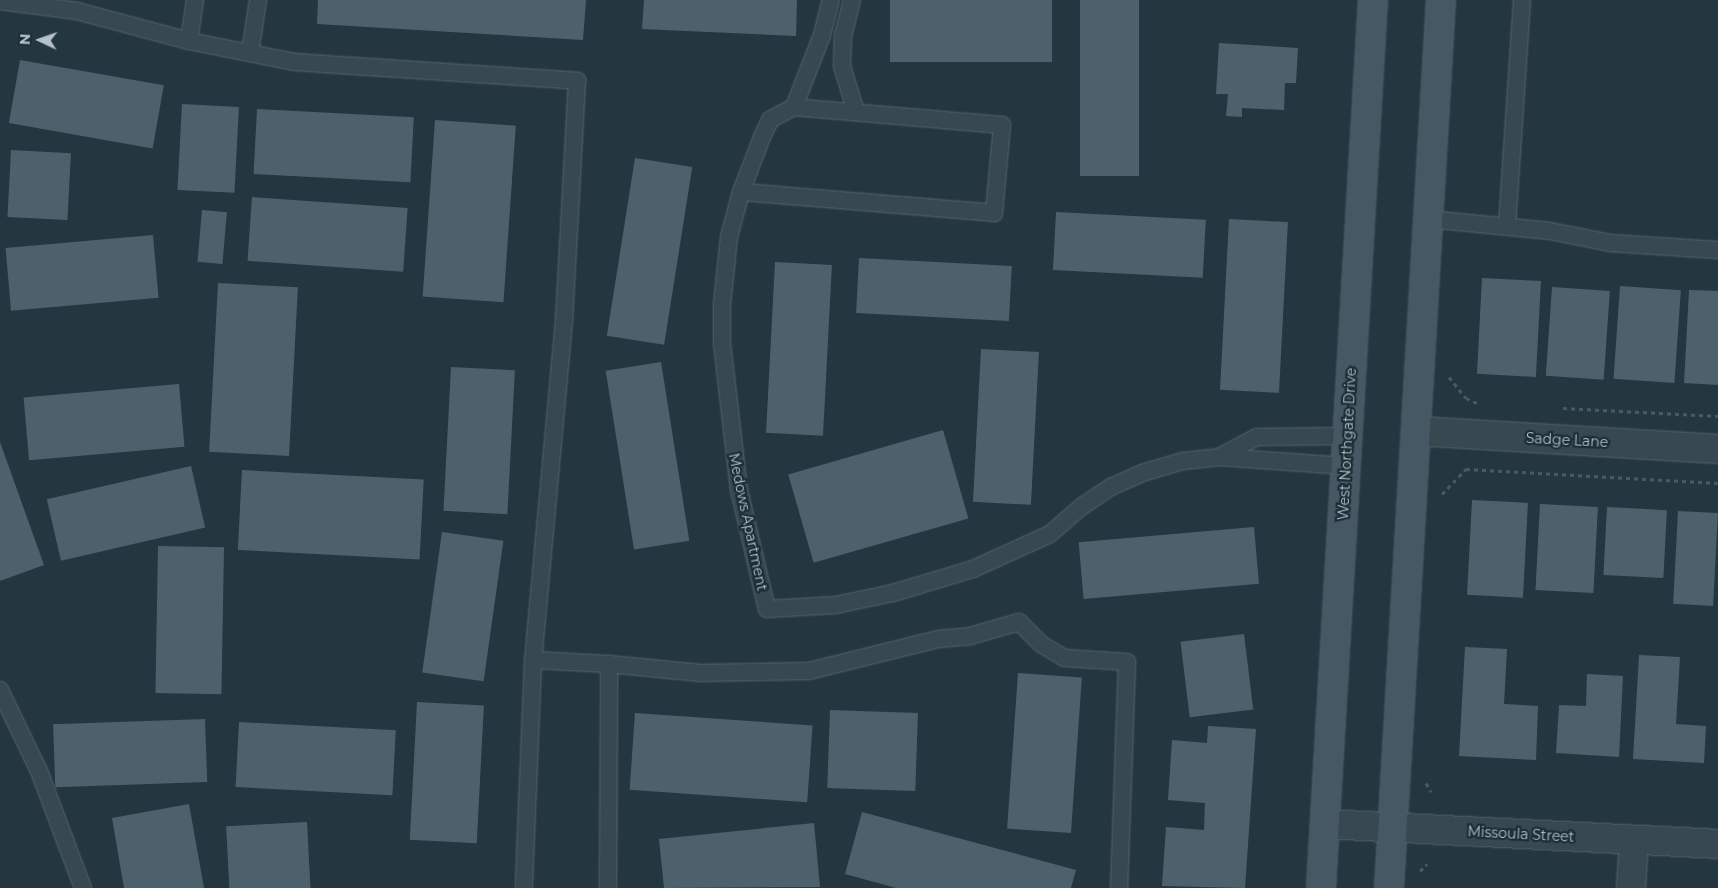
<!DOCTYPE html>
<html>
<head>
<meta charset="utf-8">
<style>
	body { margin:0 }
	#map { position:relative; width:1718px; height:888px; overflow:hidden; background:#243741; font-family:Montserrat,sans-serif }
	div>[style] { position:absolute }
	.building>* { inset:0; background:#4d616c; transform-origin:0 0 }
	.path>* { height:3px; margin-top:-1.5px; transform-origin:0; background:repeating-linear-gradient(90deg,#445e5b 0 4px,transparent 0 8px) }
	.roads { filter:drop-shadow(0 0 1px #56656e) drop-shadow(0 0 1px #56656e) }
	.lane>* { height:16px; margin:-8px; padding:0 8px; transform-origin:8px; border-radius:8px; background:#384851 }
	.street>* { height:28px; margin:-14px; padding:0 14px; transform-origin:14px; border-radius:14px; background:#384851 }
	.secondary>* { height:28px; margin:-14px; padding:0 14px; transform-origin:14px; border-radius:14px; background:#465864 }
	span { translate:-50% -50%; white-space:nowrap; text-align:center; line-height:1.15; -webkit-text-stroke:4.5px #1d2d36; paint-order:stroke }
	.street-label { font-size:14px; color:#b5c2cb }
	.north { position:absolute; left:15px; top:15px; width:50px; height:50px; -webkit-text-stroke:4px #1d2d36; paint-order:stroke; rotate:273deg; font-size:14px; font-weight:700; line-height:20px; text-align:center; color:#b5c2cb }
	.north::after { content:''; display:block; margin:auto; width:18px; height:22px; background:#b5c2cb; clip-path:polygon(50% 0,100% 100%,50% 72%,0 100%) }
</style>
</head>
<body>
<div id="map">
	<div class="building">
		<div style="clip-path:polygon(318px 0,586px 0,583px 40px,317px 24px)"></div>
		<div style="clip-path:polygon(644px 0,797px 0,796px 36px,642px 29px)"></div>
		<div style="left:890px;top:0;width:162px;height:62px"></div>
		<div style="left:1080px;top:0;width:59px;height:176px"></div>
		<div style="clip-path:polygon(1219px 43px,1298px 48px,1296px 83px,1285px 83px,1284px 110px,1242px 108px,1242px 117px,1226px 116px,1228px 94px,1216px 94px)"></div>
		<div style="left:20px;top:60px;width:146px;height:64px;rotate:10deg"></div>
		<div style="left:182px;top:104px;width:57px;height:86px;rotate:3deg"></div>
		<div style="left:257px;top:109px;width:157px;height:65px;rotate:3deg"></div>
		<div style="left:435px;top:120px;width:81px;height:177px;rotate:4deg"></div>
		<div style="left:11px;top:150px;width:60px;height:67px;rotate:3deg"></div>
		<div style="left:635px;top:158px;width:58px;height:180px;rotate:9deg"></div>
		<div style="left:252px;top:197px;width:156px;height:64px;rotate:4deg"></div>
		<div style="left:202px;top:210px;width:25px;height:52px;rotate:5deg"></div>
		<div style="left:1056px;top:212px;width:150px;height:58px;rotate:3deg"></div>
		<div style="left:1229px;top:219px;width:59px;height:171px;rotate:3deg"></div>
		<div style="left:153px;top:235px;width:63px;height:148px;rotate:85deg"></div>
		<div style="left:859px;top:258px;width:153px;height:55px;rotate:3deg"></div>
		<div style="left:775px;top:262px;width:57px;height:171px;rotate:3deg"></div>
		<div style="left:1482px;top:278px;width:59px;height:96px;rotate:3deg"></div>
		<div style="left:218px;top:283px;width:80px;height:169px;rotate:3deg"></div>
		<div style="left:1620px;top:286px;width:61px;height:93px;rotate:4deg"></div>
		<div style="left:1552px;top:287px;width:58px;height:89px;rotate:4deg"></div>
		<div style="clip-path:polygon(1689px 290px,1718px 291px,1718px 385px,1684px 383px)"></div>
		<div style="left:981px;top:349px;width:58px;height:153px;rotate:3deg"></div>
		<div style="left:661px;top:362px;width:181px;height:56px;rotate:81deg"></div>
		<div style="left:451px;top:367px;width:64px;height:144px;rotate:3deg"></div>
		<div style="left:179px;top:384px;width:63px;height:156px;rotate:85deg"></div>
		<div style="left:943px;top:430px;width:92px;height:161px;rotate:74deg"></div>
		<div style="clip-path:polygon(0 442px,44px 565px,0 581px)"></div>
		<div style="left:191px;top:466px;width:63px;height:148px;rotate:77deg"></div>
		<div style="left:242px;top:470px;width:182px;height:80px;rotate:3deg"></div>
		<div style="left:1472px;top:500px;width:56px;height:95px;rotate:3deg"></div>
		<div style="left:1540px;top:504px;width:58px;height:86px;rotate:3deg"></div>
		<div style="left:1607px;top:507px;width:60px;height:68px;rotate:3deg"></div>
		<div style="left:1678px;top:511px;width:40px;height:93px;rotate:3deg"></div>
		<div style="left:1254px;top:527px;width:57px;height:176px;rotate:85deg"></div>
		<div style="left:442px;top:532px;width:62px;height:142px;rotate:8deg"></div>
		<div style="left:158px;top:546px;width:66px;height:147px;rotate:1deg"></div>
		<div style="left:1244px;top:634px;width:76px;height:64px;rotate:83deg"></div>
		<div style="clip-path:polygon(1465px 647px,1507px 649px,1504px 704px,1538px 706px,1536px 760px,1459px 756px)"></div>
		<div style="clip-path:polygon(1639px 655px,1680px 657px,1676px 724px,1706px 726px,1704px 763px,1633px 759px)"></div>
		<div style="left:1018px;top:673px;width:64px;height:156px;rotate:4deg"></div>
		<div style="clip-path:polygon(1587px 674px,1623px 676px,1619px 757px,1556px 753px,1559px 705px,1586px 706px)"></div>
		<div style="left:417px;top:702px;width:67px;height:138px;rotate:3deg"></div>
		<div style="left:830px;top:710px;width:88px;height:78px;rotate:2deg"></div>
		<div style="left:635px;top:713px;width:178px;height:77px;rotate:4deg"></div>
		<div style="left:205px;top:719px;width:63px;height:152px;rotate:88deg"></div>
		<div style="left:239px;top:722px;width:157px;height:65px;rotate:3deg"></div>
		<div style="clip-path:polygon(1208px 726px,1256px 729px,1245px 888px,1162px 886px,1166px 827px,1204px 830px,1205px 803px,1168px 800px,1172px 740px,1207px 743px)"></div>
		<div style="clip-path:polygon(189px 804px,204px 888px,124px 888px,112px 818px)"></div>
		<div style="clip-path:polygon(862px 812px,1076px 870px,1071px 888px,896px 888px,845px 874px)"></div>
		<div style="left:307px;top:822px;width:66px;height:81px;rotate:87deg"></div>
		<div style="clip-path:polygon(814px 823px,820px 887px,664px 888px,659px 839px)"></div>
	</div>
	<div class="path">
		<div style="left:1449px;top:377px;width:27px;rotate:51deg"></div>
		<div style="left:1466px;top:398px;width:14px;rotate:25deg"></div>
		<div style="left:1563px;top:408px;width:155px;rotate:3deg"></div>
		<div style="left:1442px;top:494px;width:35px;rotate:-46deg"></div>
		<div style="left:1466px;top:469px;width:252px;rotate:3.2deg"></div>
		<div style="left:1426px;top:783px;width:10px;rotate:61deg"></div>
		<div style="left:1420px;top:871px;width:10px;rotate:-45deg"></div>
	</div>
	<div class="roads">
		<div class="lane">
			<div style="left:852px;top:0;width:36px;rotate:104deg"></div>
			<div style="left:843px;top:35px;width:31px;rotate:92deg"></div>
			<div style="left:842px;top:66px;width:48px;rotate:73.1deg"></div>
			<div style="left:0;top:1px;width:78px;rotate:7.4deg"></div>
			<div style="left:77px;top:11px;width:116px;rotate:15deg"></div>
			<div style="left:189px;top:41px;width:107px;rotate:11.3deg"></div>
			<div style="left:294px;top:62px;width:284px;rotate:3.8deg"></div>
			<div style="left:577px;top:81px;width:240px;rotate:93.1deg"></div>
			<div style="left:564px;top:321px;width:340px;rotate:95.2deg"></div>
			<div style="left:533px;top:660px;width:228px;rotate:92.3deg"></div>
			<div style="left:189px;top:41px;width:41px;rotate:-81.7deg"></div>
			<div style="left:250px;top:53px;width:54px;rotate:-81.4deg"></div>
			<div style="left:794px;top:107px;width:77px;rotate:-68.7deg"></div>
			<div style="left:822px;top:35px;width:36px;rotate:-76deg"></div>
			<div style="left:741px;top:192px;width:254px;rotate:4.7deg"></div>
			<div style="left:994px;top:213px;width:88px;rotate:-84.8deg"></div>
			<div style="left:1002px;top:125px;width:209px;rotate:-175.1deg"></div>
			<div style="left:794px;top:107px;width:27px;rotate:152deg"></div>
			<div style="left:770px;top:120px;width:19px;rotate:115deg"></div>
			<div style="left:762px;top:137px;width:59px;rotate:110.9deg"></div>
			<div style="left:741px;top:192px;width:47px;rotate:104.9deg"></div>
			<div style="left:729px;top:237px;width:68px;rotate:95.9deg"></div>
			<div style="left:722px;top:305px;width:38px;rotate:90deg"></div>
			<div style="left:722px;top:343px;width:148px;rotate:83.4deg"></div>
			<div style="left:739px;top:490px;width:122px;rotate:76.8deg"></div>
			<div style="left:767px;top:609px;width:69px;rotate:-3.3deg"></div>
			<div style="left:836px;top:605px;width:58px;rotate:-11.9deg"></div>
			<div style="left:893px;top:593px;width:84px;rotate:-16.7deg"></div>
			<div style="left:973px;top:569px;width:85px;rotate:-24.4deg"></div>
			<div style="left:1050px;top:534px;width:41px;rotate:-41.1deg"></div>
			<div style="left:1081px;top:507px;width:36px;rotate:-34deg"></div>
			<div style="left:1111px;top:487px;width:34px;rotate:-24deg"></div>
			<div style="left:1142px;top:473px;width:43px;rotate:-16.3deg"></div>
			<div style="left:1183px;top:461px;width:36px;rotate:-6deg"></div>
			<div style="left:1219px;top:457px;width:127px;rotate:4.1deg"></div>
			<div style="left:1428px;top:219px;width:123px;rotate:5.6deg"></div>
			<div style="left:1550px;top:231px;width:61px;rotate:11.3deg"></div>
			<div style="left:1610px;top:243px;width:108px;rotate:3.7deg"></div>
			<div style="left:1507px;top:226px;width:226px;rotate:-86.2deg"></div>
			<div style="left:1219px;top:457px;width:43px;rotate:-27.8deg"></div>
			<div style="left:1257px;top:437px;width:90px;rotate:-0.6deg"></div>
			<div style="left:533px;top:660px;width:76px;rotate:3deg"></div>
			<div style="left:0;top:690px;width:90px;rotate:64.3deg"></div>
			<div style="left:39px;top:771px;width:125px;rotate:69.4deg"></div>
			<div style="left:608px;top:888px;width:224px;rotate:-89.7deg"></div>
			<div style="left:609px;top:664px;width:92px;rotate:5.6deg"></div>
			<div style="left:701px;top:673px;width:108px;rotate:-1.1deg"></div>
			<div style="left:809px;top:671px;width:133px;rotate:-13.9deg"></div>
			<div style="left:938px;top:639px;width:32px;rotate:-5deg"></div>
			<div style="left:970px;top:636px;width:51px;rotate:-15.9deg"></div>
			<div style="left:1019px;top:622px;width:31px;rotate:45deg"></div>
			<div style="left:1041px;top:644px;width:27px;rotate:31deg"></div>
			<div style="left:1064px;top:658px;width:63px;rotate:3.6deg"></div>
			<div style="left:1127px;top:662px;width:226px;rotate:92deg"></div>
		</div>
		<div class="street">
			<div style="left:1416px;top:431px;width:303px;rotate:3.4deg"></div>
			<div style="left:1325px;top:824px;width:394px;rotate:2.9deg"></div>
			<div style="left:1631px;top:888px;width:48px;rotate:-86.4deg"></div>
		</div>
		<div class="secondary">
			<div style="left:1321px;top:888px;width:890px;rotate:-86.65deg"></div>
			<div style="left:1389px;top:888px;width:890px;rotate:-86.65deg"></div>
		</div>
	</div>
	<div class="street-label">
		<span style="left:1567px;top:440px;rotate:3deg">Sadge Lane</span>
		<span style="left:1347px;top:444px;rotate:-87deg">West Northgate Drive</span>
		<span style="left:748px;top:522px;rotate:78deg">Medows Apartment</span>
		<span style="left:1521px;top:834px;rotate:3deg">Missoula Street</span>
	</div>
	<div class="north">N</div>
</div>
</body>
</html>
